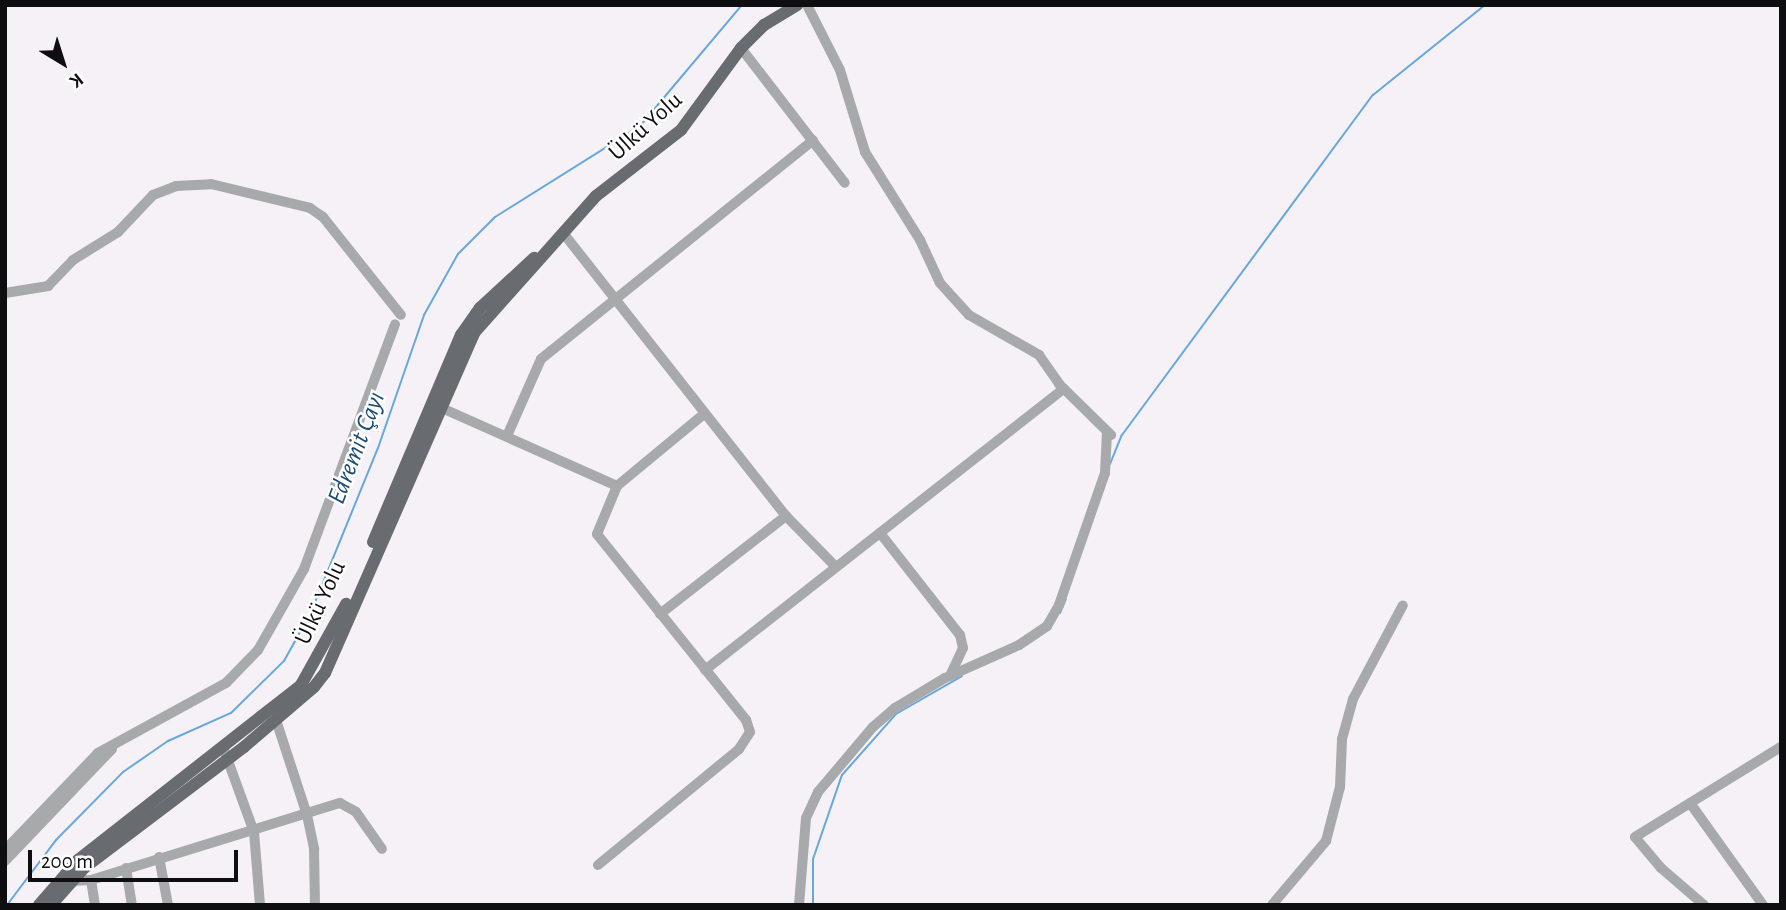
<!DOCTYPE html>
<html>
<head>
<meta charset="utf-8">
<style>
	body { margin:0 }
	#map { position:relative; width:1786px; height:910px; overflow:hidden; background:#f5f1f6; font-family:"Alegreya Sans",sans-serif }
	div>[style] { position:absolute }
	.stream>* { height:2px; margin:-1px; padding:0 1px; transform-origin:1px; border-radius:1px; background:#67a7e0 }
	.minor>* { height:10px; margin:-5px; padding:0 5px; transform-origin:5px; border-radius:5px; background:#a7a9ab }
	.major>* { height:12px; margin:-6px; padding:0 6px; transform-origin:6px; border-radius:6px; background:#686c70 }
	span { translate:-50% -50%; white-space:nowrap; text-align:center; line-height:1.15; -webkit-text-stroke:5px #fff; paint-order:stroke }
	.street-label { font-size:24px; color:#0e0d0f }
	.water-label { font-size:26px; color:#1c4b71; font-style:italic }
	.frame { position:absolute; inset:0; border:7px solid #0e0d0f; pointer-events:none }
	.north { position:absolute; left:28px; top:28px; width:70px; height:70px; -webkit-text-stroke:5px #fff; paint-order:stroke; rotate:142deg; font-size:19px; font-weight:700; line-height:28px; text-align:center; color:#0e0d0f }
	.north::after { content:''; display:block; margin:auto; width:24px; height:32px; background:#0e0d0f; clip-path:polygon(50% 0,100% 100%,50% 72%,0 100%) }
	.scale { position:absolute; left:28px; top:850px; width:210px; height:32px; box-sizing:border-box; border:4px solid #0e0d0f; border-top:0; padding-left:9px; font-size:21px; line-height:24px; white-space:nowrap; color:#0e0d0f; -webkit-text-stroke:5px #fff; paint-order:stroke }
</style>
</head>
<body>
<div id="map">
	<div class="stream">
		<div style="left:1110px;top:464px;width:31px;rotate:-68deg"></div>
		<div style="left:1122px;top:435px;width:423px;rotate:-53.6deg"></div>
		<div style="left:1373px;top:95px;width:144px;rotate:-38.8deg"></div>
		<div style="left:1060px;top:613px;width:15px;rotate:-67deg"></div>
		<div style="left:7px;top:905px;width:81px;rotate:-53deg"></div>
		<div style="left:56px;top:840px;width:95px;rotate:-45.4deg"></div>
		<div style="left:123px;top:772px;width:55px;rotate:-34.6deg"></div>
		<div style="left:168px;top:741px;width:69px;rotate:-24deg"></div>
		<div style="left:231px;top:713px;width:74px;rotate:-44.5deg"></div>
		<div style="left:284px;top:661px;width:56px;rotate:-61.1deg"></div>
		<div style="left:311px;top:612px;width:177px;rotate:-67.8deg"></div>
		<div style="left:378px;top:448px;width:141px;rotate:-70.9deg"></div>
		<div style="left:424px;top:315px;width:70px;rotate:-60.9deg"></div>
		<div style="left:458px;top:254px;width:52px;rotate:-45deg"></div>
		<div style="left:495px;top:217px;width:171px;rotate:-32.1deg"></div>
		<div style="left:640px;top:126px;width:158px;rotate:-49.9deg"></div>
		<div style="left:813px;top:905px;width:46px;rotate:-90deg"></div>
		<div style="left:813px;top:859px;width:89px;rotate:-71deg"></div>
		<div style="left:842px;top:775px;width:81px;rotate:-48.5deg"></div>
		<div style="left:896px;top:714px;width:76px;rotate:-29.9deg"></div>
	</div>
	<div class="minor">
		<div style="left:807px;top:5px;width:73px;rotate:63.1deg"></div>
		<div style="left:840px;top:70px;width:86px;rotate:73deg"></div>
		<div style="left:865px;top:152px;width:104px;rotate:58deg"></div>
		<div style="left:920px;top:240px;width:47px;rotate:65.1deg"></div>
		<div style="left:940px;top:283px;width:43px;rotate:47.8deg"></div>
		<div style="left:969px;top:315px;width:81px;rotate:29.7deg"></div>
		<div style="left:1039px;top:355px;width:35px;rotate:55deg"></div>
		<div style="left:1059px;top:384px;width:73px;rotate:44.4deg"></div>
		<div style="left:741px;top:48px;width:170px;rotate:52.4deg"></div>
		<div style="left:564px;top:234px;width:359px;rotate:51.8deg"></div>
		<div style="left:786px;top:516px;width:71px;rotate:45.6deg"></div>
		<div style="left:5px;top:293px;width:44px;rotate:-9.2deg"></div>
		<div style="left:48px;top:286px;width:36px;rotate:-46deg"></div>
		<div style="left:73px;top:260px;width:53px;rotate:-31.9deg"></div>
		<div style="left:118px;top:232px;width:51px;rotate:-46.6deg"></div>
		<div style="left:153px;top:195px;width:25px;rotate:-21deg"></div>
		<div style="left:176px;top:186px;width:35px;rotate:-3deg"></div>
		<div style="left:211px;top:184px;width:102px;rotate:13.6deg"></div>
		<div style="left:310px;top:208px;width:16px;rotate:35deg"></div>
		<div style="left:323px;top:217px;width:125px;rotate:51.5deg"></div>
		<div style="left:435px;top:405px;width:199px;rotate:24deg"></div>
		<div style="left:507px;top:436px;width:84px;rotate:-66.2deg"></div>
		<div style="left:541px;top:359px;width:349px;rotate:-38.8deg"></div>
		<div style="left:880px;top:533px;width:130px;rotate:51.9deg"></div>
		<div style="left:960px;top:635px;width:13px;rotate:77deg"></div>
		<div style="left:963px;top:648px;width:31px;rotate:115deg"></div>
		<div style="left:660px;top:614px;width:160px;rotate:-37.9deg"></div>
		<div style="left:705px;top:670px;width:456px;rotate:-38.1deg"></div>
		<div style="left:276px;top:720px;width:100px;rotate:71.9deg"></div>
		<div style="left:307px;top:815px;width:35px;rotate:78deg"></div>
		<div style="left:314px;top:849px;width:56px;rotate:89deg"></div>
		<div style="left:223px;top:747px;width:90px;rotate:70deg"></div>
		<div style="left:254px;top:832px;width:73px;rotate:85.3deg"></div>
		<div style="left:1690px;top:803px;width:125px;rotate:54.4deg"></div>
		<div style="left:5px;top:850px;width:134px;rotate:-46.2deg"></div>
		<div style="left:98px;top:753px;width:146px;rotate:-28.7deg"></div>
		<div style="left:226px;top:683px;width:46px;rotate:-45.9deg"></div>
		<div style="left:258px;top:650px;width:93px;rotate:-60.4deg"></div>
		<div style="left:304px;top:569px;width:261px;rotate:-69.6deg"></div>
		<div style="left:159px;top:857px;width:49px;rotate:79.4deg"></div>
		<div style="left:5px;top:861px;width:155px;rotate:-46.3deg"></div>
		<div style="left:598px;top:865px;width:183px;rotate:-39.4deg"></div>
		<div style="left:739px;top:749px;width:20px;rotate:-57deg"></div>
		<div style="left:750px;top:732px;width:13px;rotate:-108deg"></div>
		<div style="left:746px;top:720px;width:238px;rotate:-128.7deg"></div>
		<div style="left:597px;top:534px;width:52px;rotate:-67.4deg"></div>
		<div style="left:617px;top:486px;width:113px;rotate:-39.6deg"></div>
		<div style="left:126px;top:868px;width:37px;rotate:81deg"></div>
		<div style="left:91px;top:880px;width:25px;rotate:81deg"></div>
		<div style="left:70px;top:881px;width:21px;rotate:-3deg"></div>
		<div style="left:91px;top:880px;width:261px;rotate:-17.2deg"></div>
		<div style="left:340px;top:803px;width:18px;rotate:29deg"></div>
		<div style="left:356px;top:812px;width:45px;rotate:54.9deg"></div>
		<div style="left:799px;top:905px;width:87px;rotate:-85.4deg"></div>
		<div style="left:806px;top:818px;width:29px;rotate:-65deg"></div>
		<div style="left:818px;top:792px;width:85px;rotate:-49.8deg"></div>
		<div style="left:873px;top:727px;width:29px;rotate:-41deg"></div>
		<div style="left:895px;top:708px;width:58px;rotate:-31deg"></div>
		<div style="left:945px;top:678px;width:81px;rotate:-24deg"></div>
		<div style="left:1019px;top:645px;width:34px;rotate:-34deg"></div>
		<div style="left:1047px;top:626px;width:24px;rotate:-60deg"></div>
		<div style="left:1059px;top:605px;width:140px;rotate:-70.8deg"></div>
		<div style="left:1105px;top:473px;width:41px;rotate:-87.2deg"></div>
		<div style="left:1272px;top:905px;width:84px;rotate:-49.8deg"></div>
		<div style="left:1326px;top:841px;width:56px;rotate:-75.5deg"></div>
		<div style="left:1340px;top:787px;width:48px;rotate:-87.6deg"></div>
		<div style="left:1342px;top:739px;width:41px;rotate:-74.6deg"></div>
		<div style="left:1353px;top:699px;width:106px;rotate:-62deg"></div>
		<div style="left:1704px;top:905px;width:57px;rotate:-139.3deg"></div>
		<div style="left:1661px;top:868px;width:40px;rotate:-130deg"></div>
		<div style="left:1635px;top:837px;width:172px;rotate:-31.7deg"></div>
	</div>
	<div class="major">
		<div style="left:373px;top:542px;width:225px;rotate:-67deg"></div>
		<div style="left:461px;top:335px;width:33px;rotate:-55deg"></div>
		<div style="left:480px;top:308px;width:74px;rotate:-42.8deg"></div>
		<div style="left:39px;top:905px;width:60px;rotate:-49.1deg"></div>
		<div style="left:78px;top:860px;width:283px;rotate:-38.1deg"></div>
		<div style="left:301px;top:685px;width:93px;rotate:-60.9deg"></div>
		<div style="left:51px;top:905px;width:50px;rotate:-48.3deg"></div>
		<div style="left:84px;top:868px;width:201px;rotate:-37.1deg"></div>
		<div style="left:244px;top:747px;width:92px;rotate:-40.6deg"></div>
		<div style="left:314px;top:687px;width:18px;rotate:-52deg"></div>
		<div style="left:325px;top:673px;width:371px;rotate:-66.3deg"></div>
		<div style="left:474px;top:333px;width:183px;rotate:-48.3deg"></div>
		<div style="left:596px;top:196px;width:108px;rotate:-37.8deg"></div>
		<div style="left:681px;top:130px;width:102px;rotate:-53.8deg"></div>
		<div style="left:741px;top:48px;width:33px;rotate:-45deg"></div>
		<div style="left:764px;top:25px;width:39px;rotate:-31deg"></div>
	</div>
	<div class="street-label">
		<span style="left:646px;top:127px;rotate:-42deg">Ülkü Yolu</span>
		<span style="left:321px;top:603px;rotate:-65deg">Ülkü Yolu</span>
	</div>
	<div class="water-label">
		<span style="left:357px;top:448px;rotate:-69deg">Edremit Çayı</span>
	</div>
	<div class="frame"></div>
	<div class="north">K</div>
	<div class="scale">200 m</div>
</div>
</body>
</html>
